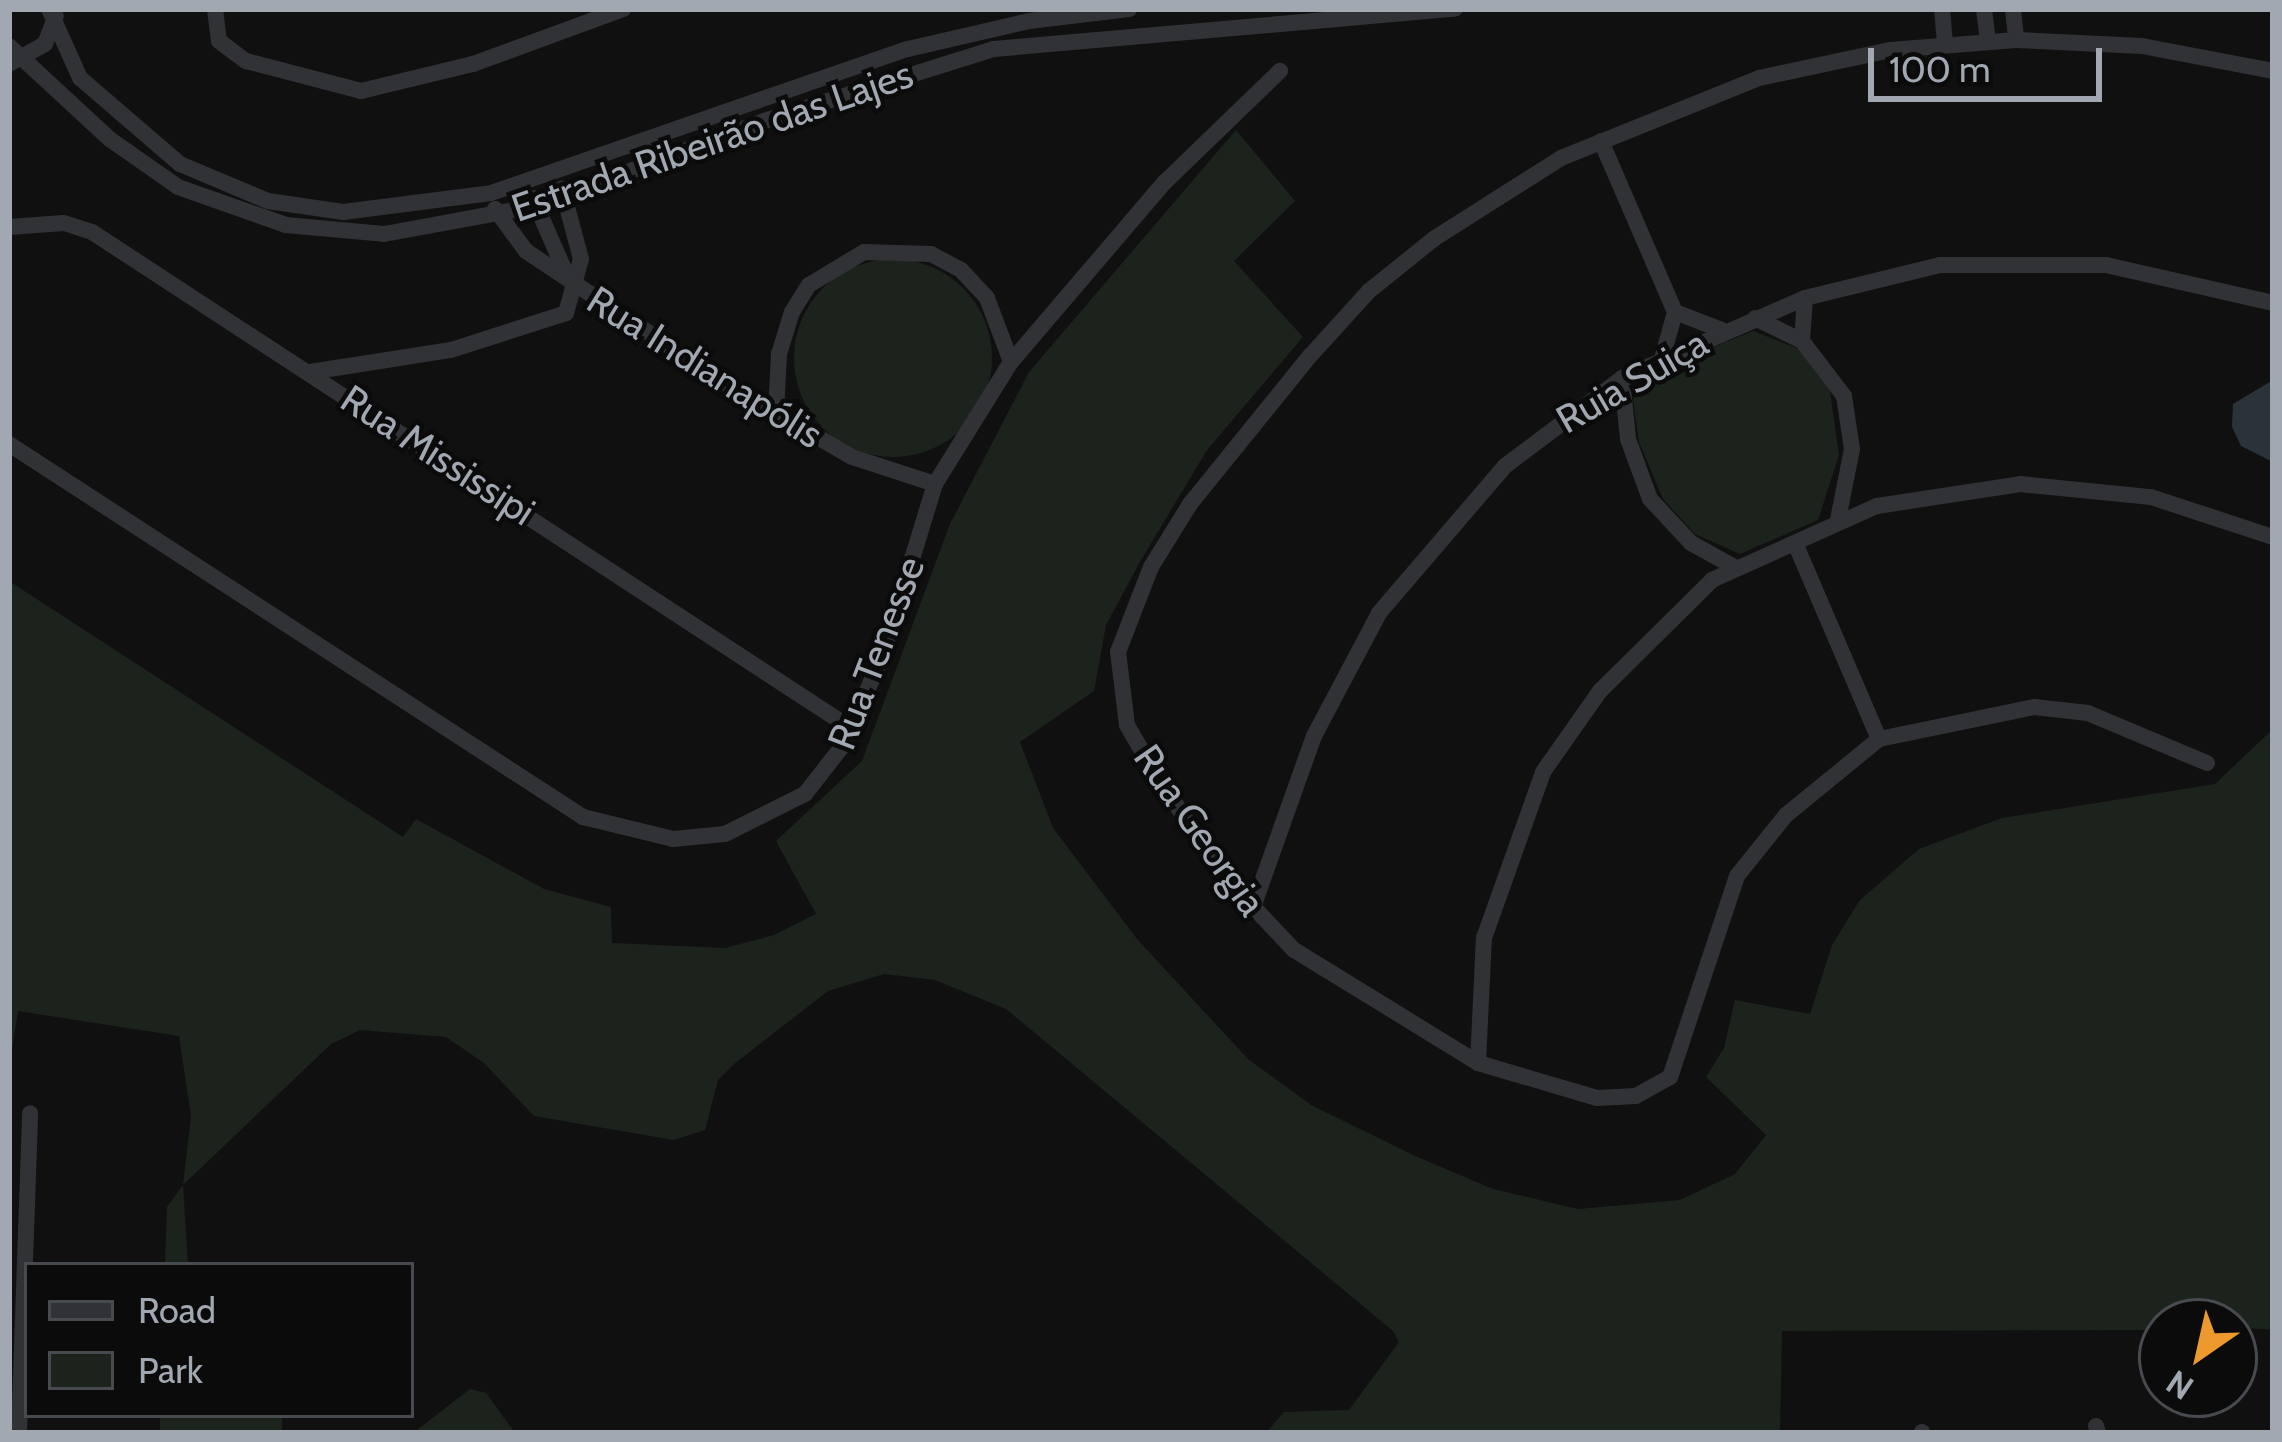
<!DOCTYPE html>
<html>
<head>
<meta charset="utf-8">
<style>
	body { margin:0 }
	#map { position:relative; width:2282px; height:1442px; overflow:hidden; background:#101011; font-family:Cabin,sans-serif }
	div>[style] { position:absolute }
	.green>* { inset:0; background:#1c231d; transform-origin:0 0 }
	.round { border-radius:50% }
	.water>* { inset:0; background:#2a3339 }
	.minor>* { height:16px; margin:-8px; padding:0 8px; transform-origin:8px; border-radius:8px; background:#313236 }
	span { translate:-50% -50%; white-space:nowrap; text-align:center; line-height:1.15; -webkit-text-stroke:9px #0b0b0c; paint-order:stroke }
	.street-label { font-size:39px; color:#a1a8b2 }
	.frame { position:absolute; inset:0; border:12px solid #a1a8b2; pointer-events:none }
	.legend { position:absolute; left:24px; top:1262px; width:390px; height:156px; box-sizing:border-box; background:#0b0b0c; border:3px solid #474a4e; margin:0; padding:15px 21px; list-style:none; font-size:36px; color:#a1a8b2 }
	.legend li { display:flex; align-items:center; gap:24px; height:60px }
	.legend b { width:60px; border:3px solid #474a4e }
	.north { position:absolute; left:2138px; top:1298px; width:120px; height:120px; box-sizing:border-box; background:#0b0b0c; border:3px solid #474a4e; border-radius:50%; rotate:214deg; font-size:33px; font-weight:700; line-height:48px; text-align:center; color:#a1a8b2 }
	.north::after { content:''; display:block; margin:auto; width:42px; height:54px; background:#ec992d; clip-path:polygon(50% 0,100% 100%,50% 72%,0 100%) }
	.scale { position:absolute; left:1868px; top:48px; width:234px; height:54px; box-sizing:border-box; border:6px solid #a1a8b2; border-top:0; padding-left:15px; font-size:36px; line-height:42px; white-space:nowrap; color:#a1a8b2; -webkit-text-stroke:9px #0b0b0c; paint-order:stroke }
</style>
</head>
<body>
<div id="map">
	<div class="green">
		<div style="clip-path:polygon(1236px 130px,1295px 201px,1234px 261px,1303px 337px,1207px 450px,1141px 560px,1106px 625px,1094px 691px,1020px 742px,1053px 828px,1137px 939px,1248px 1059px,1311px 1105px,1415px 1156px,1493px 1189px,1578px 1209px,1680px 1200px,1735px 1174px,1766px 1135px,1706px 1077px,1724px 1048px,1735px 1000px,1810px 1014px,1832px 945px,1860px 900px,1919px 849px,2002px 818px,2215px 784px,2273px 729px,2273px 1330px,2162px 1322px,2162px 1330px,1782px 1331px,1780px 1433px,1266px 1433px,1284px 1412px,1349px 1410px,1399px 1342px,1393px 1331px,1006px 1009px,935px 980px,884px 974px,828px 991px,734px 1064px,718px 1080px,705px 1130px,674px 1140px,534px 1116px,484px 1063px,446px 1037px,360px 1030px,331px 1044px,183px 1185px,188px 1265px,165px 1265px,167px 1207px,183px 1185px,191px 1116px,179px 1036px,18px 1011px,9px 1069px,9px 581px,403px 837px,416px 819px,544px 889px,611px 907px,612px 943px,725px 948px,774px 935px,816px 914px,776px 841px,862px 761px,950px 524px,1029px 372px)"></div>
		<div class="round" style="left:794px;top:259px;width:198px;height:198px"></div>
		<div style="clip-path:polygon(1753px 331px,1799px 349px,1830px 391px,1839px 455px,1818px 520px,1740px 554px,1695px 534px,1663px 499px,1639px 442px,1633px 399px,1648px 374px)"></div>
		<div style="clip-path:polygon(470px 1389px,486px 1393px,515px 1433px,413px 1433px)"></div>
		<div style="left:160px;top:1415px;width:122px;height:18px"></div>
	</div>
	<div class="water">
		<div style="clip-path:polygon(2273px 380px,2273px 462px,2241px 446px,2232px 427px,2233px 404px)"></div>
	</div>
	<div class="minor">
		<div style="left:49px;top:9px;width:76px;rotate:65.8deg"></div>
		<div style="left:80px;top:78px;width:132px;rotate:40.7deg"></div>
		<div style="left:180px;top:164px;width:95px;rotate:22.8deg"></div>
		<div style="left:268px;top:201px;width:76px;rotate:8.3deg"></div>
		<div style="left:343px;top:212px;width:149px;rotate:-7.3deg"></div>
		<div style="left:491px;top:193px;width:441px;rotate:-19.1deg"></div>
		<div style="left:908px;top:49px;width:124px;rotate:-13deg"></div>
		<div style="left:1029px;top:21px;width:101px;rotate:-6.8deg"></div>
		<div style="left:215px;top:9px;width:32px;rotate:83deg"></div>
		<div style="left:219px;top:41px;width:34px;rotate:37deg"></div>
		<div style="left:246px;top:61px;width:119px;rotate:14.6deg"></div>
		<div style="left:361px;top:91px;width:115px;rotate:-13.6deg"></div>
		<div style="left:473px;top:64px;width:160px;rotate:-20.1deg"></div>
		<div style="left:1942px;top:9px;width:36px;rotate:85deg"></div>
		<div style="left:1984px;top:9px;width:33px;rotate:83deg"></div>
		<div style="left:2013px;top:9px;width:31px;rotate:84deg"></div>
		<div style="left:9px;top:46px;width:139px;rotate:42.7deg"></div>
		<div style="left:111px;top:140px;width:82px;rotate:35deg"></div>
		<div style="left:178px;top:187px;width:114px;rotate:19.4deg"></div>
		<div style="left:286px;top:225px;width:98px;rotate:5.2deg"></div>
		<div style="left:384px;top:234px;width:155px;rotate:-10.4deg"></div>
		<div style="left:536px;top:206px;width:243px;rotate:-20.4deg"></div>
		<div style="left:764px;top:121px;width:241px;rotate:-17.4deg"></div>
		<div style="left:994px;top:49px;width:463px;rotate:-5deg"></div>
		<div style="left:9px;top:64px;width:41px;rotate:-29.1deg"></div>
		<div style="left:45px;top:44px;width:30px;rotate:-69deg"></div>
		<div style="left:1601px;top:141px;width:186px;rotate:66.6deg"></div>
		<div style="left:533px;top:198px;width:87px;rotate:66.4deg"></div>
		<div style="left:495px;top:209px;width:52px;rotate:53.6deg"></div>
		<div style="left:526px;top:251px;width:231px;rotate:33.7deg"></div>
		<div style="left:718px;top:379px;width:155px;rotate:30.2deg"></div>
		<div style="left:852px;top:457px;width:87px;rotate:18deg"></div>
		<div style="left:9px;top:227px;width:55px;rotate:-4.2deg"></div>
		<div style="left:64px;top:223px;width:29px;rotate:18deg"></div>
		<div style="left:92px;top:232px;width:908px;rotate:33.18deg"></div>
		<div style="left:1675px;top:312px;width:50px;rotate:21deg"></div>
		<div style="left:1755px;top:318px;width:52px;rotate:26.1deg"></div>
		<div style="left:1802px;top:341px;width:69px;rotate:52.6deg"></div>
		<div style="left:1844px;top:396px;width:54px;rotate:81.4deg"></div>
		<div style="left:1852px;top:449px;width:72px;rotate:101.2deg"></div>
		<div style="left:1802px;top:341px;width:43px;rotate:-86deg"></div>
		<div style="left:1662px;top:359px;width:49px;rotate:-74.5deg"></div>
		<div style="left:310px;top:372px;width:143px;rotate:-8.9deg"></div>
		<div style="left:451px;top:350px;width:121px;rotate:-17.8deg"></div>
		<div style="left:566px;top:313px;width:56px;rotate:-74.5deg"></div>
		<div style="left:581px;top:259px;width:73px;rotate:-105deg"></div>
		<div style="left:1622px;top:378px;width:61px;rotate:84.4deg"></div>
		<div style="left:1628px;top:439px;width:64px;rotate:69.9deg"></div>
		<div style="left:1650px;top:499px;width:60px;rotate:47deg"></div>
		<div style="left:1691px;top:543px;width:51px;rotate:29.1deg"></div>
		<div style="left:776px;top:413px;width:59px;rotate:-87.1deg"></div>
		<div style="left:779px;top:354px;width:44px;rotate:-72.8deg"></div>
		<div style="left:792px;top:312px;width:32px;rotate:-58deg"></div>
		<div style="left:809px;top:285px;width:64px;rotate:-31deg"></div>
		<div style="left:864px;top:252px;width:67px;rotate:1.7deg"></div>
		<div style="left:931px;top:254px;width:34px;rotate:28deg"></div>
		<div style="left:961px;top:270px;width:38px;rotate:47deg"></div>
		<div style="left:987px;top:298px;width:68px;rotate:69.4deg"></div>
		<div style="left:9px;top:444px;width:685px;rotate:33.02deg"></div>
		<div style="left:583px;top:817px;width:93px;rotate:13.7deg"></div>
		<div style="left:673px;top:839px;width:52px;rotate:-5.5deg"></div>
		<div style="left:725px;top:834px;width:89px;rotate:-26.6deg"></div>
		<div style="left:805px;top:794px;width:63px;rotate:-52deg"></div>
		<div style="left:844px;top:744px;width:98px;rotate:-66.6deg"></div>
		<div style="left:883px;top:654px;width:178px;rotate:-73deg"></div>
		<div style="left:935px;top:484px;width:144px;rotate:-58.1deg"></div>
		<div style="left:1011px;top:362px;width:237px;rotate:-49.5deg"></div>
		<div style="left:1165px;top:182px;width:160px;rotate:-44deg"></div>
		<div style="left:1795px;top:543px;width:213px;rotate:66.8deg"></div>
		<div style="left:2207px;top:763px;width:129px;rotate:-157.2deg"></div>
		<div style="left:2088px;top:713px;width:54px;rotate:-173.7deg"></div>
		<div style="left:2034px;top:707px;width:158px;rotate:168.3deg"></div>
		<div style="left:1879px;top:739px;width:120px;rotate:140.7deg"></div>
		<div style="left:1786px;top:815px;width:78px;rotate:128.8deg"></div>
		<div style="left:1737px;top:876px;width:212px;rotate:108.4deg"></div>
		<div style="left:1670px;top:1077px;width:39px;rotate:151deg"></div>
		<div style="left:1636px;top:1096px;width:39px;rotate:177deg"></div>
		<div style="left:1597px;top:1098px;width:124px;rotate:-163.6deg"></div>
		<div style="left:1478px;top:1063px;width:216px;rotate:-148.4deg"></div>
		<div style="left:1294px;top:950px;width:99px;rotate:-133.4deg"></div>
		<div style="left:1226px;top:878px;width:122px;rotate:-124.3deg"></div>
		<div style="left:1157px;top:777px;width:60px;rotate:-120deg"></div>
		<div style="left:1127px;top:725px;width:74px;rotate:-97deg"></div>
		<div style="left:1118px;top:652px;width:91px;rotate:-68.8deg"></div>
		<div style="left:1151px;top:567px;width:74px;rotate:-58.2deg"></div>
		<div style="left:1190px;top:504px;width:191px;rotate:-51deg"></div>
		<div style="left:1310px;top:356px;width:88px;rotate:-47.8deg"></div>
		<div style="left:1369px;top:291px;width:85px;rotate:-38.8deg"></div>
		<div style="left:1435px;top:238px;width:149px;rotate:-32.4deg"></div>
		<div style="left:1561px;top:158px;width:214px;rotate:-22deg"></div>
		<div style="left:1759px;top:78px;width:135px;rotate:-12deg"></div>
		<div style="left:1891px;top:50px;width:125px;rotate:-4.6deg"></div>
		<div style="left:2016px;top:40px;width:126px;rotate:2.7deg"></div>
		<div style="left:2142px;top:46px;width:133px;rotate:10.8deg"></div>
		<div style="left:1252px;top:910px;width:185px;rotate:-70.4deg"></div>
		<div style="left:1314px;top:736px;width:139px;rotate:-62.1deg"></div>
		<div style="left:1379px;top:613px;width:194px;rotate:-49.4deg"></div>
		<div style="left:1505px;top:466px;width:146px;rotate:-36.9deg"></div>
		<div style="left:1622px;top:378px;width:200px;rotate:-23.6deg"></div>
		<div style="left:1805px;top:298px;width:139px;rotate:-13.7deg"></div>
		<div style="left:1940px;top:265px;width:166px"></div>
		<div style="left:2106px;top:265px;width:171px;rotate:12.8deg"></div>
		<div style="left:1478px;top:1063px;width:125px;rotate:-87.3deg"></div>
		<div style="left:1484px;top:938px;width:176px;rotate:-70.4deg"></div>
		<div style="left:1543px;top:772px;width:99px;rotate:-54.9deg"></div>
		<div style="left:1600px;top:691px;width:158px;rotate:-44.7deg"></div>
		<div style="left:1712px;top:580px;width:181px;rotate:-24.2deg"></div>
		<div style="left:1877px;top:506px;width:145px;rotate:-8.7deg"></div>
		<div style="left:2020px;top:484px;width:132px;rotate:5.7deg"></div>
		<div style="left:2151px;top:497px;width:128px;rotate:18.2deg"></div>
		<div style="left:2096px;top:1426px;width:7px;rotate:74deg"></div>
		<div style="left:1922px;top:1432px;width:1px;rotate:90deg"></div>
		<div style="left:19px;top:1433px;width:320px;rotate:-88deg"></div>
	</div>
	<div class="street-label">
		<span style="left:712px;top:141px;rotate:-19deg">Estrada Ribeirão das Lajes</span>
		<span style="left:705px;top:367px;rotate:32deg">Rua Indianapólis</span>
		<span style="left:1632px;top:381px;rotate:-30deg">Ruia Suiça</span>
		<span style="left:438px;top:455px;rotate:33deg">Rua Mississipi</span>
		<span style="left:876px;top:653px;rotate:-69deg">Rua Tenesse</span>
		<span style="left:1200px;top:830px;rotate:55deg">Rua Georgia</span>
	</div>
	<div class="frame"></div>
	<ul class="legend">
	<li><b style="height:15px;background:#313236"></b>Road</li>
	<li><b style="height:33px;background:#1c231d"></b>Park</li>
	</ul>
	<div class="north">N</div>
	<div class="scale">100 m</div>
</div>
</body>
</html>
